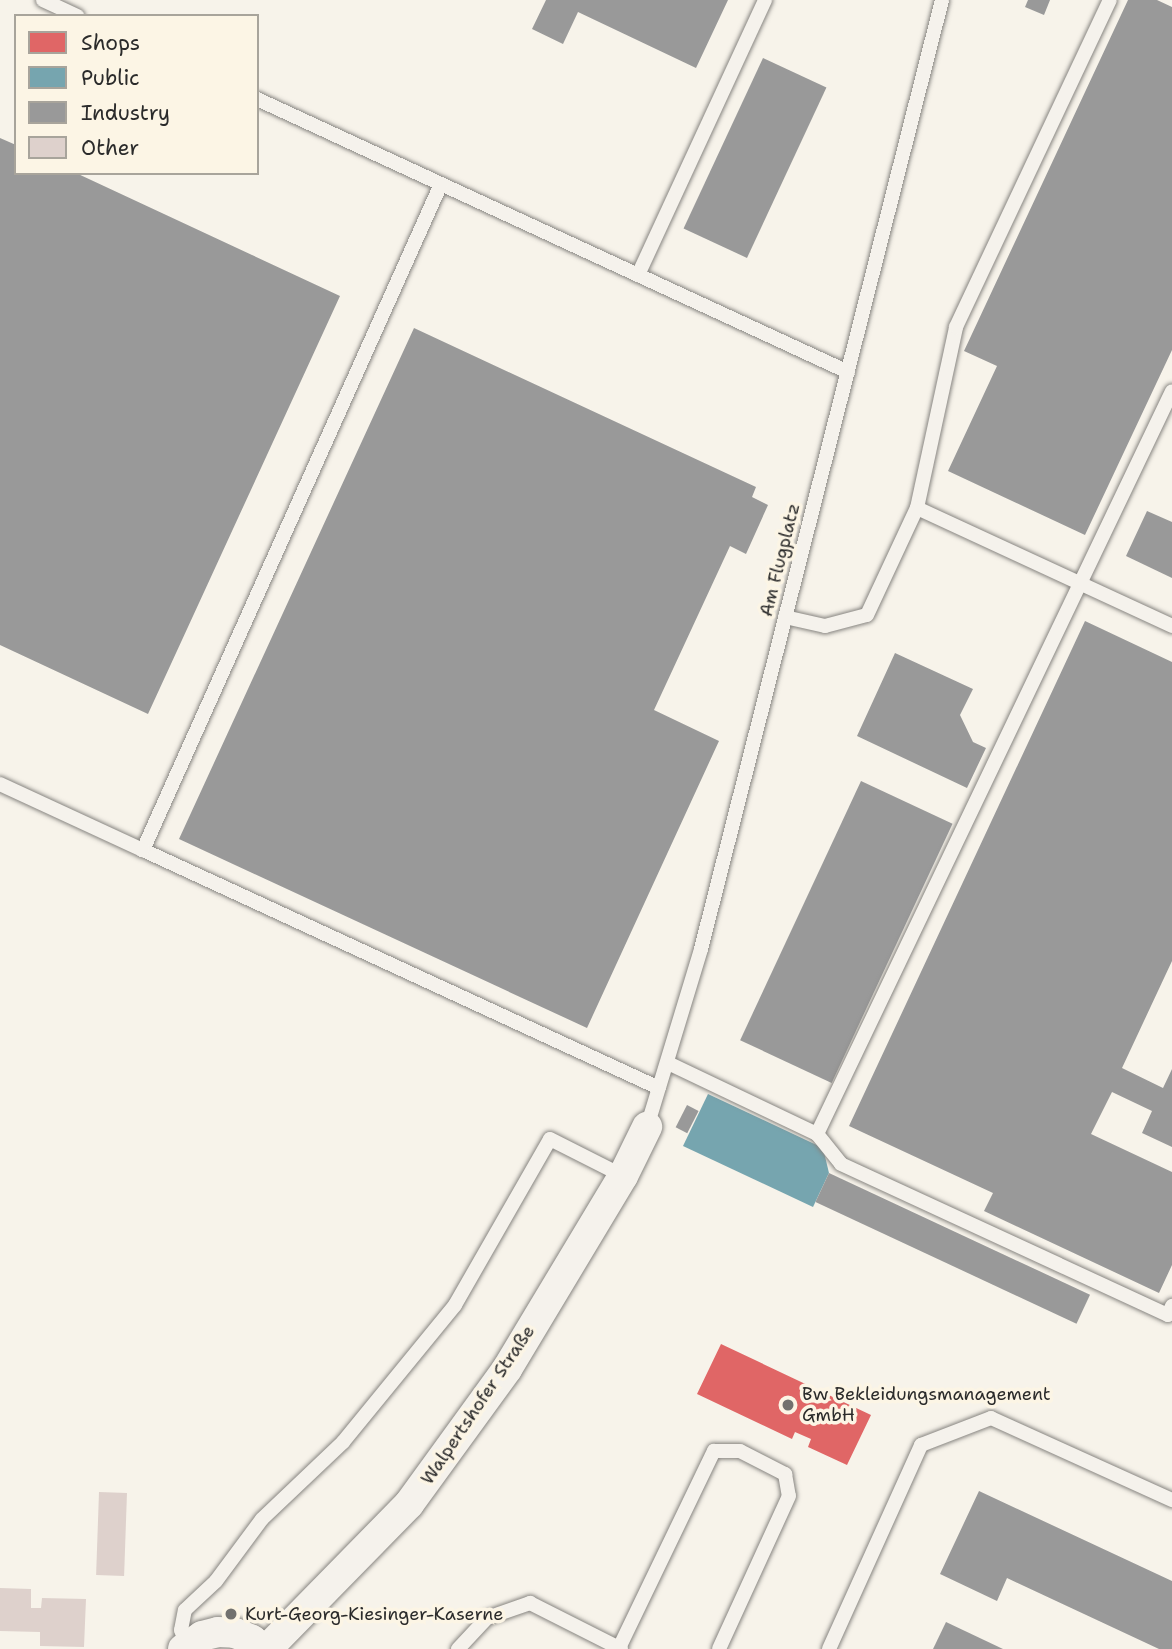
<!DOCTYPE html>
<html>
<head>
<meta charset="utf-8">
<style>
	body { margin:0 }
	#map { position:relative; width:1172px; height:1649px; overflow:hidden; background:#f7f3ea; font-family:"Shantell Sans",sans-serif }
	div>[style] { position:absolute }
	.shops>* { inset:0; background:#e06666 }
	.public>* { inset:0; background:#76a5af }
	.industry>* { inset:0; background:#999; transform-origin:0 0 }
	.building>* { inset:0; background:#ded1cc; transform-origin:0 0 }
	.roads { filter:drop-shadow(0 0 2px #878581) drop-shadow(0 0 2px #878581) }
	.lane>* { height:14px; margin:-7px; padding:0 7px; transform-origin:7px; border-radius:7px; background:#f5f2ec }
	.street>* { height:30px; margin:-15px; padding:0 15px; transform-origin:15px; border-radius:15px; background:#f5f2ec }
	.dots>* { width:19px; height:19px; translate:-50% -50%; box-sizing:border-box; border:4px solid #fcf5e5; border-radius:50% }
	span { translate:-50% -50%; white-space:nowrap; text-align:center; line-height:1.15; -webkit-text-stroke:7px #fcf5e5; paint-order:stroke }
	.street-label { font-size:18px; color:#2b2b2b }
	.poi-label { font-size:18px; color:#2b2b2b }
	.left { translate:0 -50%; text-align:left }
	.legend { position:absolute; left:14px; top:14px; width:245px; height:161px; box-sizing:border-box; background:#fcf5e5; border:2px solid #a8a49b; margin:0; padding:9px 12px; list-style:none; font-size:21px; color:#2b2b2b }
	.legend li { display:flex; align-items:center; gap:14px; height:35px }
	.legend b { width:35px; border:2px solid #a8a49b }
</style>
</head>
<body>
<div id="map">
	<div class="shops">
		<div style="clip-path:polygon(721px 1344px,871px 1415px,847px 1465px,808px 1447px,811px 1439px,795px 1432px,792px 1439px,697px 1394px)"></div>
	</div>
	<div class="public">
		<div style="clip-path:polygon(708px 1094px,823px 1148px,829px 1173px,813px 1207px,683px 1146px)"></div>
	</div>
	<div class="industry">
		<div style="clip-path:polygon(546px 0,728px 0,696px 68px,578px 12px,563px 44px,532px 29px)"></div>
		<div style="clip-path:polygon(1028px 0,1050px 0,1044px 15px,1025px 7px)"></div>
		<div style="clip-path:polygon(1128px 0,1157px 0,1172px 7px,1172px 350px,1085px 535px,948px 471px,997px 366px,964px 351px)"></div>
		<div style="left:763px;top:58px;width:70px;height:188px;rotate:25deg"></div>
		<div style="clip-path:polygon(0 138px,16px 145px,16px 173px,76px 173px,340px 296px,148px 714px,0 645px)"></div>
		<div style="clip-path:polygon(414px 328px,756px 487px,752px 497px,768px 505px,746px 554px,730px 546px,654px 710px,719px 741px,587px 1028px,179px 839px)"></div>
		<div style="clip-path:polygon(1147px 511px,1172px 522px,1172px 578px,1126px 556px)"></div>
		<div style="clip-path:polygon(1085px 621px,1172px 662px,1172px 961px,1122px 1068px,1163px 1088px,1172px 1069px,1172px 1147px,1142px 1133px,1152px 1111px,1112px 1092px,1091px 1134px,1172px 1172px,1172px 1265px,1159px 1293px,984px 1211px,993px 1193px,849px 1126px)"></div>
		<div style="clip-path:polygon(895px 653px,973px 689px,960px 715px,973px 742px,986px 748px,967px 788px,857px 736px)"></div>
		<div style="left:861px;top:781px;width:101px;height:286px;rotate:25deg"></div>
		<div style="left:687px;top:1105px;width:13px;height:25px;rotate:27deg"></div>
		<div style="left:829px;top:1173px;width:288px;height:32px;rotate:25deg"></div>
		<div style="clip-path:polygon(979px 1491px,1172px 1581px,1172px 1649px,1159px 1649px,1007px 1578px,997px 1601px,940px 1574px)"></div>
		<div style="clip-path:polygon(946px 1622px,1003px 1649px,933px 1649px)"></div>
	</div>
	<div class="building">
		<div style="left:99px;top:1492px;width:28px;height:83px;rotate:2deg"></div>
		<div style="clip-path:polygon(0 1588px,31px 1589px,31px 1608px,41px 1608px,42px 1598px,86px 1599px,84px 1647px,40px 1646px,40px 1632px,0 1631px)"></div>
	</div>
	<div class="roads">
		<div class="lane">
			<div style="left:43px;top:0;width:38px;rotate:25deg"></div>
			<div style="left:257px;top:99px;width:651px;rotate:24.79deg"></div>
			<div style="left:441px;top:184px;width:730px;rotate:114.11deg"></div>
			<div style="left:143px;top:850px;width:568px;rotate:24.76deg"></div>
			<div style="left:638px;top:275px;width:303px;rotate:-65.2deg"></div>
			<div style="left:917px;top:508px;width:185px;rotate:-77.8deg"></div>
			<div style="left:956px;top:327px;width:361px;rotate:-64.8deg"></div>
			<div style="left:785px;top:617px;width:41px;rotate:12.7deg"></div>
			<div style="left:825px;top:626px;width:43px;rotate:-14.7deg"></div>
			<div style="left:867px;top:615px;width:118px;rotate:-65deg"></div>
			<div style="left:917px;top:508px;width:281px;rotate:24.8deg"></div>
			<div style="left:0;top:784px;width:157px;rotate:24.8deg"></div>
			<div style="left:668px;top:1063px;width:165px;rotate:25.5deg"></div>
			<div style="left:817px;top:1134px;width:823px;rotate:-64.46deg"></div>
			<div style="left:647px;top:1127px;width:186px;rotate:-73.1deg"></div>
			<div style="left:701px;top:949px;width:979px;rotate:-75.75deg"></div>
			<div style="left:817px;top:1134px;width:38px;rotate:51deg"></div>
			<div style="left:841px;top:1164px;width:360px;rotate:24.8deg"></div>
			<div style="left:1168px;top:1315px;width:10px;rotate:-66deg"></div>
			<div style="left:187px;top:1645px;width:16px;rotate:-112deg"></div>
			<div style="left:181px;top:1630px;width:20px;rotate:-79deg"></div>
			<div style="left:185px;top:1610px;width:42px;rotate:-43.1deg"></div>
			<div style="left:216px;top:1581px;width:77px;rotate:-53.4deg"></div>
			<div style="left:262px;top:1519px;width:112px;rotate:-43.5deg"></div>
			<div style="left:343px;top:1442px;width:177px;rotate:-50.7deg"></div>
			<div style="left:455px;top:1305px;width:191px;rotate:-60.2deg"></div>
			<div style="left:550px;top:1139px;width:82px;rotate:26.9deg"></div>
			<div style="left:619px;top:1648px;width:219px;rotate:-64.3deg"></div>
			<div style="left:714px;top:1451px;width:26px"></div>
			<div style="left:740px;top:1451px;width:51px;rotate:27.1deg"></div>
			<div style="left:785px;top:1474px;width:22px;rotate:80deg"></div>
			<div style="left:789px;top:1496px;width:168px;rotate:114.6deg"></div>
			<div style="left:458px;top:1649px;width:42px;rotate:-46.9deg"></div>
			<div style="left:487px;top:1618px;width:46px;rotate:-19.2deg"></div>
			<div style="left:530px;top:1603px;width:102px;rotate:26.8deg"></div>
			<div style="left:829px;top:1649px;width:224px;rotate:-65.7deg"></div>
			<div style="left:921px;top:1445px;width:75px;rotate:-21.1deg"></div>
			<div style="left:991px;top:1418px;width:199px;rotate:24.4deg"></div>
		</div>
		<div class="street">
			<div style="left:183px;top:1649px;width:23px;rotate:-34deg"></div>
			<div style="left:202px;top:1636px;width:16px;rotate:-14deg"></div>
			<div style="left:218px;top:1632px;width:17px;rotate:3deg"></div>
			<div style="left:235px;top:1633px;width:18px;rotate:22deg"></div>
			<div style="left:252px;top:1640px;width:14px;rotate:39deg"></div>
			<div style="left:267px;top:1649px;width:203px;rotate:-45.6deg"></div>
			<div style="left:409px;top:1504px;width:167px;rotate:-54deg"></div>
			<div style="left:507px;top:1369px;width:225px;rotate:-59deg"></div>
			<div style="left:623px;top:1176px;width:55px;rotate:-63.9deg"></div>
		</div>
	</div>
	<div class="dots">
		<div style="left:788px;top:1405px;background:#72716e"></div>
		<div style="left:231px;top:1614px;background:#72716e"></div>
	</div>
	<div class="street-label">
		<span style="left:780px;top:560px;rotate:-76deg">Am Flugplatz</span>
		<span style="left:478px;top:1405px;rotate:-56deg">Walpertshofer Straße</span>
	</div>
	<div class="poi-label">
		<span class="left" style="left:802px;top:1405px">Bw Bekleidungsmanagement<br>GmbH</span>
		<span class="left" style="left:245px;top:1614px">Kurt-Georg-Kiesinger-Kaserne</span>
	</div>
	<ul class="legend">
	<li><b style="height:19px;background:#e06666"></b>Shops</li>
	<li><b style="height:19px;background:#76a5af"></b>Public</li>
	<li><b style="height:19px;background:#999"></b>Industry</li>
	<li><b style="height:19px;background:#ded1cc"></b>Other</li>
	</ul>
</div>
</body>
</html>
